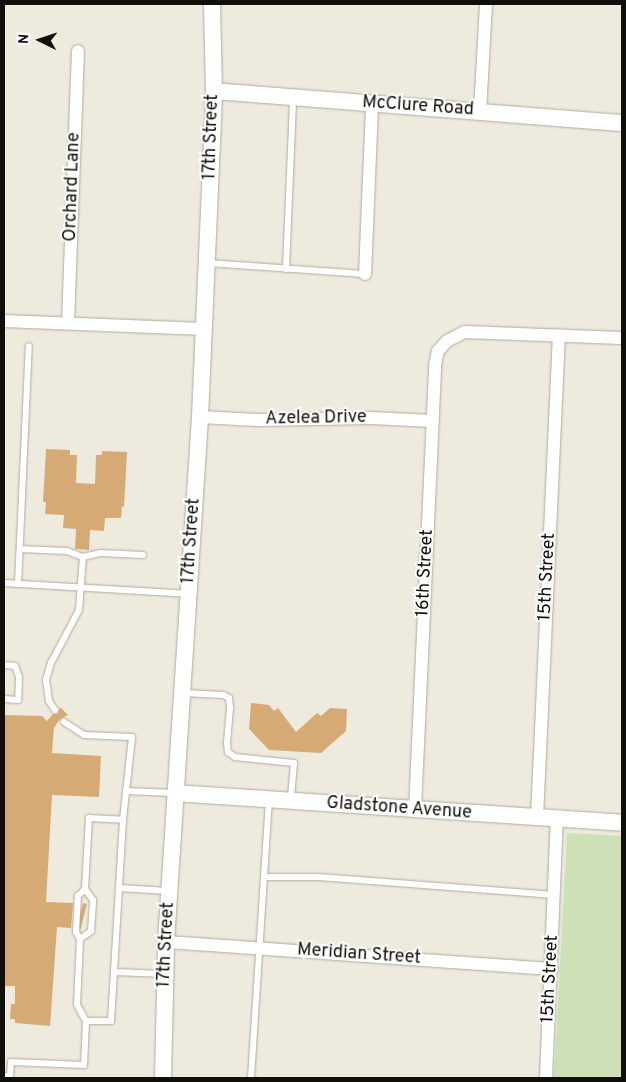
<!DOCTYPE html>
<html>
<head>
<meta charset="utf-8">
<style>
	body { margin:0 }
	#map { position:relative; width:626px; height:1082px; overflow:hidden; background:#eeebde; font-family:Overpass,sans-serif }
	div>[style] { position:absolute }
	.green>* { inset:0; background:#cde0b6 }
	.building>* { inset:0; background:#d5aa74; transform-origin:0 0 }
	.roads { filter:drop-shadow(0 0 1px #aeab9f) drop-shadow(0 0 1px #aeab9f) }
	.service>* { height:6px; margin:-3px; padding:0 3px; transform-origin:3px; border-radius:3px; background:#fff }
	.minor>* { height:12px; margin:-6px; padding:0 6px; transform-origin:6px; border-radius:6px; background:#fff }
	.tertiary>* { height:16px; margin:-8px; padding:0 8px; transform-origin:8px; border-radius:8px; background:#fff }
	span { translate:-50% -50%; white-space:nowrap; text-align:center; line-height:1.15; -webkit-text-stroke:4px #fff; paint-order:stroke }
	.street-label { font-size:18px; color:#100f0a }
	.frame { position:absolute; inset:0; border:5px solid #100f0a; pointer-events:none }
	.north { position:absolute; left:15px; top:15px; width:50px; height:50px; -webkit-text-stroke:4px #fff; paint-order:stroke; rotate:274deg; font-size:14px; font-weight:700; line-height:20px; text-align:center; color:#100f0a }
	.north::after { content:''; display:block; margin:auto; width:18px; height:22px; background:#100f0a; clip-path:polygon(50% 0,100% 100%,50% 72%,0 100%) }
</style>
</head>
<body>
<div id="map">
	<div class="green">
		<div style="clip-path:polygon(567px 833px,622px 836px,622px 1078px,554px 1078px)"></div>
	</div>
	<div class="building">
		<div style="clip-path:polygon(46px 449px,70px 450px,70px 455px,77px 455px,76px 483px,95px 484px,96px 455px,102px 455px,102px 451px,127px 452px,124px 507px,122px 506px,121px 518px,105px 518px,104px 531px,90px 530px,89px 550px,75px 549px,76px 529px,63px 528px,64px 515px,45px 514px,46px 502px,43px 502px)"></div>
		<div style="clip-path:polygon(251px 703px,269px 705px,274px 711px,278px 708px,296px 732px,317px 713px,321px 716px,330px 708px,347px 709px,346px 731px,321px 753px,269px 750px,249px 729px)"></div>
		<div style="clip-path:polygon(60px 707px,68px 715px,60px 719px,54px 728px,52px 753px,101px 756px,99px 797px,52px 795px,46px 902px,73px 903px,71px 928px,57px 927px,50px 1026px,15px 1023px,15px 1019px,10px 1019px,11px 1004px,15px 1004px,15px 986px,4px 986px,4px 715px,42px 716px,47px 721px,53px 714px,58px 714px)"></div>
		<div style="left:83px;top:903px;width:4px;height:26px;rotate:14deg"></div>
	</div>
	<div class="roads">
		<div class="service">
			<div style="left:208px;top:263px;width:157px;rotate:4deg"></div>
			<div style="left:286px;top:269px;width:170px;rotate:-87.6deg"></div>
			<div style="left:20px;top:549px;width:47px;rotate:2.4deg"></div>
			<div style="left:67px;top:551px;width:17px;rotate:21deg"></div>
			<div style="left:83px;top:557px;width:17px;rotate:-13deg"></div>
			<div style="left:100px;top:553px;width:43px;rotate:2.7deg"></div>
			<div style="left:4px;top:583px;width:183px;rotate:3.4deg"></div>
			<div style="left:18px;top:584px;width:238px;rotate:-87.4deg"></div>
			<div style="left:4px;top:665px;width:11px;rotate:5deg"></div>
			<div style="left:15px;top:666px;width:12px;rotate:70deg"></div>
			<div style="left:19px;top:677px;width:23px;rotate:92deg"></div>
			<div style="left:18px;top:700px;width:14px;rotate:-176deg"></div>
			<div style="left:183px;top:693px;width:40px;rotate:2.9deg"></div>
			<div style="left:223px;top:695px;width:7px;rotate:27deg"></div>
			<div style="left:229px;top:698px;width:10px;rotate:84deg"></div>
			<div style="left:230px;top:708px;width:35px;rotate:95deg"></div>
			<div style="left:227px;top:743px;width:9px;rotate:84deg"></div>
			<div style="left:228px;top:752px;width:9px;rotate:36deg"></div>
			<div style="left:235px;top:757px;width:59px;rotate:5.8deg"></div>
			<div style="left:294px;top:763px;width:38px;rotate:95deg"></div>
			<div style="left:55px;top:710px;width:11px;rotate:-124deg"></div>
			<div style="left:49px;top:701px;width:21px;rotate:-98deg"></div>
			<div style="left:46px;top:680px;width:18px;rotate:-74deg"></div>
			<div style="left:51px;top:663px;width:60px;rotate:-62.2deg"></div>
			<div style="left:79px;top:610px;width:53px;rotate:-85.7deg"></div>
			<div style="left:64px;top:722px;width:24px;rotate:33deg"></div>
			<div style="left:84px;top:735px;width:48px;rotate:2.4deg"></div>
			<div style="left:132px;top:737px;width:83px;rotate:96.2deg"></div>
			<div style="left:123px;top:820px;width:152px;rotate:93.4deg"></div>
			<div style="left:114px;top:972px;width:51px;rotate:2.2deg"></div>
			<div style="left:126px;top:791px;width:48px;rotate:2.4deg"></div>
			<div style="left:265px;top:877px;width:54px"></div>
			<div style="left:319px;top:877px;width:236px;rotate:4.4deg"></div>
			<div style="left:119px;top:888px;width:49px;rotate:3.5deg"></div>
			<div style="left:80px;top:939px;width:8px;rotate:-120deg"></div>
			<div style="left:76px;top:932px;width:36px;rotate:-87deg"></div>
			<div style="left:78px;top:896px;width:10px;rotate:-45deg"></div>
			<div style="left:86px;top:1021px;width:25px"></div>
			<div style="left:111px;top:1021px;width:49px;rotate:-86.5deg"></div>
			<div style="left:4px;top:1076px;width:6px"></div>
			<div style="left:10px;top:1076px;width:14px;rotate:-86deg"></div>
			<div style="left:11px;top:1062px;width:73px;rotate:2.4deg"></div>
			<div style="left:84px;top:1065px;width:44px;rotate:-87.4deg"></div>
			<div style="left:86px;top:1021px;width:18px;rotate:-119deg"></div>
			<div style="left:77px;top:1005px;width:66px;rotate:-87.4deg"></div>
			<div style="left:80px;top:939px;width:14px;rotate:-36deg"></div>
			<div style="left:91px;top:931px;width:31px;rotate:-86deg"></div>
			<div style="left:93px;top:900px;width:14px;rotate:-126deg"></div>
			<div style="left:85px;top:889px;width:71px;rotate:-86.8deg"></div>
			<div style="left:89px;top:818px;width:34px;rotate:3deg"></div>
			<div style="left:251px;top:1078px;width:279px;rotate:-86.3deg"></div>
		</div>
		<div class="minor">
			<div style="left:480px;top:112px;width:108px;rotate:-86.8deg"></div>
			<div style="left:365px;top:274px;width:169px;rotate:-87.6deg"></div>
			<div style="left:4px;top:321px;width:200px;rotate:2.3deg"></div>
			<div style="left:68px;top:323px;width:272px;rotate:-87.9deg"></div>
			<div style="left:200px;top:417px;width:57px;rotate:3deg"></div>
			<div style="left:257px;top:420px;width:113px;rotate:-1deg"></div>
			<div style="left:370px;top:418px;width:63px;rotate:2.7deg"></div>
			<div style="left:415px;top:810px;width:445px;rotate:-87.4deg"></div>
			<div style="left:435px;top:365px;width:14px;rotate:-78deg"></div>
			<div style="left:438px;top:351px;width:13px;rotate:-48deg"></div>
			<div style="left:447px;top:341px;width:20px;rotate:-27deg"></div>
			<div style="left:465px;top:332px;width:157px;rotate:2.2deg"></div>
			<div style="left:537px;top:818px;width:483px;rotate:-87.4deg"></div>
			<div style="left:166px;top:942px;width:387px;rotate:4deg"></div>
			<div style="left:546px;top:1078px;width:259px;rotate:-87.6deg"></div>
		</div>
		<div class="tertiary">
			<div style="left:214px;top:91px;width:409px;rotate:4.5deg"></div>
			<div style="left:175px;top:793px;width:448px;rotate:3.8deg"></div>
			<div style="left:163px;top:1078px;width:136px;rotate:-88.7deg"></div>
			<div style="left:166px;top:942px;width:526px;rotate:-86.29deg"></div>
			<div style="left:200px;top:417px;width:326px;rotate:-87.5deg"></div>
			<div style="left:214px;top:91px;width:87px;rotate:-91.3deg"></div>
		</div>
	</div>
	<div class="street-label">
		<span style="left:418px;top:107px;rotate:4deg">McClure Road</span>
		<span style="left:212px;top:137px;rotate:-88deg">17th Street</span>
		<span style="left:73px;top:187px;rotate:-88deg">Orchard Lane</span>
		<span style="left:316px;top:419px;rotate:-1deg">Azelea Drive</span>
		<span style="left:192px;top:541px;rotate:-86deg">17th Street</span>
		<span style="left:426px;top:573px;rotate:-87deg">16th Street</span>
		<span style="left:548px;top:577px;rotate:-87deg">15th Street</span>
		<span style="left:399px;top:809px;rotate:4deg">Gladstone Avenue</span>
		<span style="left:167px;top:945px;rotate:-87deg">17th Street</span>
		<span style="left:359px;top:955px;rotate:4deg">Meridian Street</span>
		<span style="left:551px;top:979px;rotate:-87deg">15th Street</span>
	</div>
	<div class="frame"></div>
	<div class="north">N</div>
</div>
</body>
</html>
